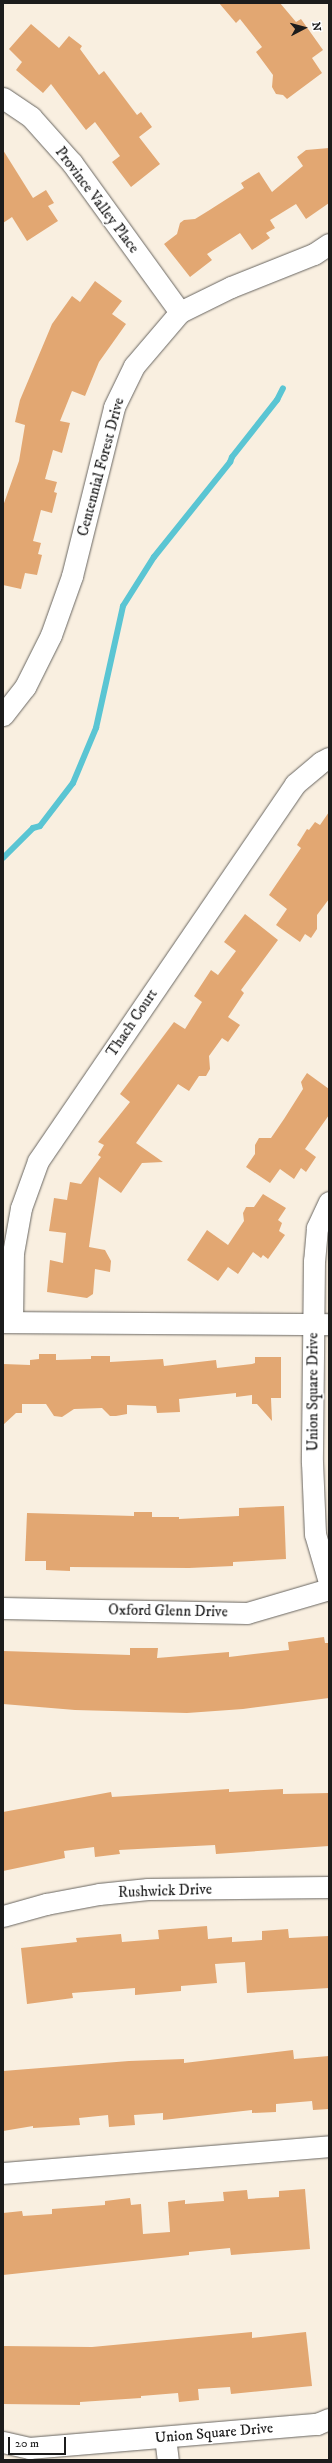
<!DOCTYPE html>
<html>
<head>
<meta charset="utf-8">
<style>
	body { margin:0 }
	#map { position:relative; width:332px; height:2463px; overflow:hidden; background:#f9efe0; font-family:"IM FELL DW Pica",serif }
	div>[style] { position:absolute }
	.stream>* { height:6px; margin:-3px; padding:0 3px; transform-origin:3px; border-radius:3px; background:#5ac5d3 }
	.building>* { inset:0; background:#e2a772 }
	.roads { filter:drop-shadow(0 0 1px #696661) drop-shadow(0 0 1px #696661) }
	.minor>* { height:21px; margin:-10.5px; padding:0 10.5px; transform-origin:10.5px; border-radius:10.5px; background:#fff }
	span { translate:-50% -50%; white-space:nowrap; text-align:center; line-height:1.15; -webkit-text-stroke:3.5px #fff; paint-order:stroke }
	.street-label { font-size:15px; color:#1c1c1c }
	.frame { position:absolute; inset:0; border:4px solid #1c1c1c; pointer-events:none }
	.north { position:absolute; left:284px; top:8px; width:40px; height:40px; -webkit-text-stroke:3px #fff; paint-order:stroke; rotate:84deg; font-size:11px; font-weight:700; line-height:16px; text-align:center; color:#1c1c1c }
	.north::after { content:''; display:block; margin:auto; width:14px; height:18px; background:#1c1c1c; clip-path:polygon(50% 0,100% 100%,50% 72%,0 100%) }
	.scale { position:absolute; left:8px; top:2437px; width:58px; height:18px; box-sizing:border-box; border:2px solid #1c1c1c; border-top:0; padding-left:5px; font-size:12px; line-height:14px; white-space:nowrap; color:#1c1c1c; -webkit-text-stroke:3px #fff; paint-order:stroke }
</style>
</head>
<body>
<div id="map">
	<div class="stream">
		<div style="left:3px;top:858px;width:42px;rotate:-45deg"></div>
		<div style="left:33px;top:828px;width:7px;rotate:-16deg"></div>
		<div style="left:40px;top:826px;width:54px;rotate:-52.5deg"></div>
		<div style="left:73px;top:783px;width:60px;rotate:-67.3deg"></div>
		<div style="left:96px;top:728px;width:125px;rotate:-77.5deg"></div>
		<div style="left:123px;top:606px;width:58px;rotate:-57.7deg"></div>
		<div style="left:154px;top:557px;width:122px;rotate:-51.3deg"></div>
		<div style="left:230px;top:462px;width:5px;rotate:-68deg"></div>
		<div style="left:232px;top:457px;width:73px;rotate:-51.7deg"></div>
		<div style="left:277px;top:400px;width:13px;rotate:-63deg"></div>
	</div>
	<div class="building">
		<div style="clip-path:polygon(219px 3px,280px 3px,296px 22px,301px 19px,323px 50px,312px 58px,322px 73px,287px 99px,283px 95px,276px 94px,272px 87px,273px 75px,256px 52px,262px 47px,240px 19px,236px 23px)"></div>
		<div style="clip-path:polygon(31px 24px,59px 48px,69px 36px,82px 46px,80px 49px,99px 75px,104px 71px,137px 115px,141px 112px,152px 127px,139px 137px,160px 164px,131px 187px,112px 162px,120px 156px,95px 122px,86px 130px,51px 84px,43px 93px,16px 70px,22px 62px,9px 49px)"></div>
		<div style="clip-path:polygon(329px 148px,329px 203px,306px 219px,296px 204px,270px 220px,275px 228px,266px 233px,270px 238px,252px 250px,240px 233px,207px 254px,212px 260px,190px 277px,164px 244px,177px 234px,180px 223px,184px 220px,195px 219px,208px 211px,244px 188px,241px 183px,259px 172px,272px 192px,303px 166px,297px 157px,306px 150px)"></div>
		<div style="clip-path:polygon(3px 150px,33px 198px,46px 190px,54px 203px,48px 206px,58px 221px,27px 241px,12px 217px,3px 223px)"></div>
		<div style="clip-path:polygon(95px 281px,122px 301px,112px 314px,126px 324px,99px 362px,85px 396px,72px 391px,60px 421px,70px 423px,62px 453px,53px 450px,45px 479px,57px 482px,54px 492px,57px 493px,52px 513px,41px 510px,33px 541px,41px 543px,38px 554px,42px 555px,37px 575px,25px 573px,21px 589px,3px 585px,3px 506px,19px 461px,25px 425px,15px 422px,20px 400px,52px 324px,72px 296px,80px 302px)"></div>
		<div style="clip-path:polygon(329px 812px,329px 899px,317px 915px,317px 929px,311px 938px,305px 934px,300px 942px,276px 925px,287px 909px,269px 895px,301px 848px,297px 845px,307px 829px,309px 830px,315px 822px,320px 825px)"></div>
		<div style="clip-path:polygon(245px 914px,278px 940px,241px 990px,244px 993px,228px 1017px,240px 1025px,228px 1042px,222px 1038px,209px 1056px,210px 1069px,206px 1076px,199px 1076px,189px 1091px,178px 1084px,136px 1143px,163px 1162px,142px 1163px,121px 1193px,99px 1177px,89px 1247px,105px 1250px,111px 1261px,110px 1272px,95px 1269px,93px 1294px,87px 1298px,47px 1292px,50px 1260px,63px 1263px,66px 1233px,49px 1231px,54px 1198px,67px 1200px,70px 1182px,81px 1184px,101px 1157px,98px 1155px,104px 1145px,98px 1142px,130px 1102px,120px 1094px,174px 1022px,185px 1029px,202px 1002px,194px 996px,211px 970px,218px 975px,236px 951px,224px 942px)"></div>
		<div style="clip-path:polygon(307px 1073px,329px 1089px,329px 1115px,305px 1149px,316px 1157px,306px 1172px,301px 1168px,294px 1179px,280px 1169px,270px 1183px,246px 1167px,255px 1154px,255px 1145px,259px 1138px,271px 1138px,284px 1119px,303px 1089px,301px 1082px)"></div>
		<div style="clip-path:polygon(263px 1194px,286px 1208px,278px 1220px,282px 1223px,279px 1231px,285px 1235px,268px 1259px,263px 1255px,261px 1258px,253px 1252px,238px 1274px,228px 1267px,218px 1281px,187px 1260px,207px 1230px,228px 1245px,244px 1221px,243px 1213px,246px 1207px,254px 1207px)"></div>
		<div style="clip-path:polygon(39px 1354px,56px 1354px,56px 1360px,91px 1359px,91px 1356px,110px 1356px,110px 1362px,163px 1359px,164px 1366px,216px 1360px,217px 1368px,252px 1364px,255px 1363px,255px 1357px,281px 1357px,281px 1398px,271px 1398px,272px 1421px,257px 1404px,252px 1404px,252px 1395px,236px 1397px,236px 1393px,179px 1399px,180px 1412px,157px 1413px,156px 1406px,127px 1405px,127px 1414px,116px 1416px,110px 1416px,102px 1408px,74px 1409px,62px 1417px,54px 1416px,46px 1404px,22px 1404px,22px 1413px,16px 1413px,3px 1425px,3px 1364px,30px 1365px,30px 1360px,39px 1359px)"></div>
		<div style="clip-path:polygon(284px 1506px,286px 1559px,233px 1562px,233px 1566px,189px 1568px,70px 1567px,70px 1571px,46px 1570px,46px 1561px,25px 1561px,27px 1513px,134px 1516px,134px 1512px,152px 1512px,152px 1517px,179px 1517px,179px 1519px,239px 1516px,239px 1508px)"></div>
		<div style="clip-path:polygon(324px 1637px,325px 1643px,329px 1643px,329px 1698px,243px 1709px,187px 1713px,75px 1710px,3px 1704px,3px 1651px,130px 1655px,130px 1648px,158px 1648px,157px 1658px,229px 1652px,229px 1657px,289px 1650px,288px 1642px)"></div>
		<div style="clip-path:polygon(229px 1789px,229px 1792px,283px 1789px,283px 1794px,329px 1793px,329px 1846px,216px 1854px,215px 1845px,175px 1847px,119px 1850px,120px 1854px,95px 1857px,94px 1847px,64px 1851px,65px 1858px,3px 1871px,3px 1812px,111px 1792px,112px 1797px)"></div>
		<div style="clip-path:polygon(207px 1926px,208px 1939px,232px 1937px,232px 1942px,262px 1940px,262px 1931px,288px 1929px,289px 1938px,329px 1936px,329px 1988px,247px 1993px,245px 1962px,215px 1964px,217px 1983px,181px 1986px,181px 1991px,135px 1995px,135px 1988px,72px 1993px,73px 1998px,27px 2004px,21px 1948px,77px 1942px,76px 1938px,121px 1934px,122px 1942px,159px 1939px,158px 1930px)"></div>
		<div style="clip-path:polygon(293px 2050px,294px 2059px,329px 2056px,329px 2109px,313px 2110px,312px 2101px,276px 2104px,276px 2112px,252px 2113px,252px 2110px,163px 2120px,163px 2113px,134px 2115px,135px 2125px,109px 2127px,108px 2115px,79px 2118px,80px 2125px,33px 2128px,33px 2126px,3px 2131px,3px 2071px,129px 2061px,184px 2059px,184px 2063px)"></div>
		<div style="clip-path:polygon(305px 2189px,310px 2249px,231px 2255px,230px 2248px,189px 2252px,189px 2255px,3px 2275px,3px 2213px,22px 2211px,23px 2216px,52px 2214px,52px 2209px,105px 2205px,105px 2201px,130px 2198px,131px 2205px,141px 2204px,143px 2234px,170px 2232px,168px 2202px,185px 2200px,185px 2204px,224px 2201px,223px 2192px,247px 2190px,248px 2199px,279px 2197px,279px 2191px)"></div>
		<div style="clip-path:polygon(252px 2332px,252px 2338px,306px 2332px,312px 2386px,231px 2394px,230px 2387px,198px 2389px,199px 2400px,179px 2402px,178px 2393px,141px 2396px,141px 2398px,80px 2402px,80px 2405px,3px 2404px,3px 2346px,92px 2347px)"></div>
	</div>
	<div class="roads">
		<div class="minor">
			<div style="left:3px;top:98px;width:34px;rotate:34deg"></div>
			<div style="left:31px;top:117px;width:62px;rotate:48.3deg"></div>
			<div style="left:72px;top:163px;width:184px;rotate:54.1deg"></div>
			<div style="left:3px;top:715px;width:36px;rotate:-52deg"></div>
			<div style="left:25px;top:687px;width:58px;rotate:-63.4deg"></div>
			<div style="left:51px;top:635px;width:63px;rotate:-70.4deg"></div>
			<div style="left:72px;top:576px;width:174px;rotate:-76deg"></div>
			<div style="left:114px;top:407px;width:46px;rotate:-64deg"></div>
			<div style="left:134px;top:366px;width:71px;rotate:-49.6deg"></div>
			<div style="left:180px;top:312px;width:57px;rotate:-26.1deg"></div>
			<div style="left:231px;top:287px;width:89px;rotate:-21.7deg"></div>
			<div style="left:314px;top:254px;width:18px;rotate:-34deg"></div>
			<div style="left:329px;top:1202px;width:29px;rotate:115deg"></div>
			<div style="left:317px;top:1228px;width:32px;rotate:95deg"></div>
			<div style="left:314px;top:1260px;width:202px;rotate:90.6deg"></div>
			<div style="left:312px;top:1462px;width:72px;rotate:87.6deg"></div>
			<div style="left:315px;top:1534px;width:50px;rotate:73.7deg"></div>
			<div style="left:3px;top:1322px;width:326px;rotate:0.4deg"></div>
			<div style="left:12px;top:1322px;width:69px;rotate:-89.2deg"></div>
			<div style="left:13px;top:1253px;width:46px;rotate:-79.9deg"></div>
			<div style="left:21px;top:1208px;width:50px;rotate:-70.1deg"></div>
			<div style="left:38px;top:1161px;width:456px;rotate:-55.7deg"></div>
			<div style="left:295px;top:784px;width:34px;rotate:-40deg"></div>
			<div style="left:321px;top:762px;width:9px;rotate:-27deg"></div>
			<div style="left:3px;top:1608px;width:244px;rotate:1.2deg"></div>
			<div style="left:247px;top:1613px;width:85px;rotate:-16.3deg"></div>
			<div style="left:3px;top:1916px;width:45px;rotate:-15.6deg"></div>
			<div style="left:46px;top:1904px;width:54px;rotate:-10.7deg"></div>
			<div style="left:99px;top:1894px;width:49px;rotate:-5.8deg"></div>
			<div style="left:148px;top:1889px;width:181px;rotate:-0.6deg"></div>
			<div style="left:3px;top:2173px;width:327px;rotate:-4.7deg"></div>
			<div style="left:165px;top:2437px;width:23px;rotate:83deg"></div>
			<div style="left:3px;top:2442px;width:27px;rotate:13deg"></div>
			<div style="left:29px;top:2448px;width:289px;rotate:-4.8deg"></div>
			<div style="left:317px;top:2424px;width:13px;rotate:-23deg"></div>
		</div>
	</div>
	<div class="street-label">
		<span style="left:97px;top:200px;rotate:53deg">Province Valley Place</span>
		<span style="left:101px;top:467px;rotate:-75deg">Centennial Forest Drive</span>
		<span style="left:132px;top:1023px;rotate:-56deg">Thach Court</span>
		<span style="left:313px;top:1392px;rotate:-90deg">Union Square Drive</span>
		<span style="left:168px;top:1611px;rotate:1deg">Oxford Glenn Drive</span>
		<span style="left:165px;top:1891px;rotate:-2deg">Rushwick Drive</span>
		<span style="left:214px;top:2433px;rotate:-5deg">Union Square Drive</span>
	</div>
	<div class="frame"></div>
	<div class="north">N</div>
	<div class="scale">20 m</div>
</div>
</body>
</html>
